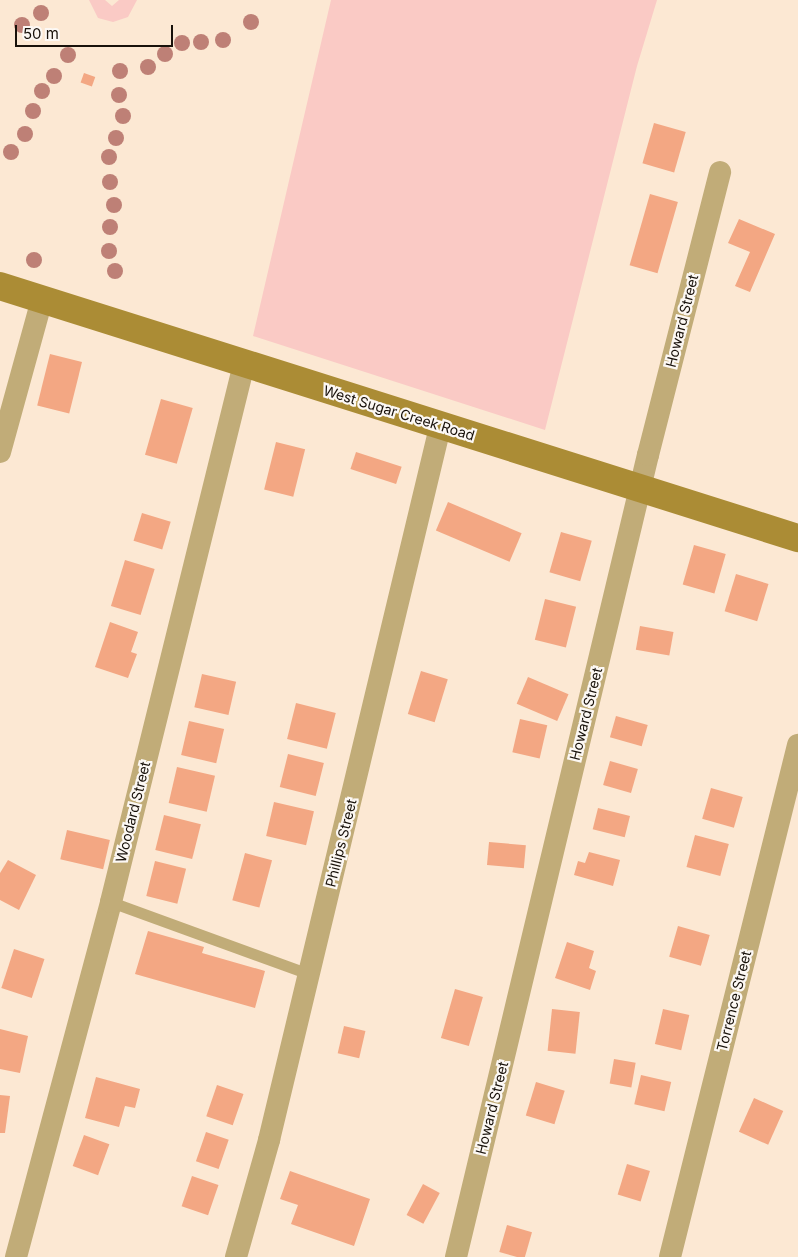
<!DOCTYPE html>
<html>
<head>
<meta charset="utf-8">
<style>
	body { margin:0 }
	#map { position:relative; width:798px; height:1257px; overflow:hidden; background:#fce8d3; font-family:Inter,sans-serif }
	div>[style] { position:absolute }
	.green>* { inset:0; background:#facac5 }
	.building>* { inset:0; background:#f3a783; transform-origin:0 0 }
	.service>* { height:11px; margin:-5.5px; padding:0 5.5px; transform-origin:5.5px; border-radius:5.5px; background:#c1ac78 }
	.minor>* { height:22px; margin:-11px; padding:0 11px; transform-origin:11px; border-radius:11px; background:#c1ac78 }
	.secondary>* { height:28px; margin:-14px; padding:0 14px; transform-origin:14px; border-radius:14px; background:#ab8c35 }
	.trees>* { width:16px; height:16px; margin:-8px; border-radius:50%; background:#be8076 }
	span { translate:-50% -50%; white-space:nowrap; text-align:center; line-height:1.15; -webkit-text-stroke:4.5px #fcf8f4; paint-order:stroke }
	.street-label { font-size:14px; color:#18110a }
	.scale { position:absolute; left:15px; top:25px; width:158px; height:22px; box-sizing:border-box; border:2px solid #18110a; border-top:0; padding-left:6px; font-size:15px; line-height:18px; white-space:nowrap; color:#18110a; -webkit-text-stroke:4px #fcf8f4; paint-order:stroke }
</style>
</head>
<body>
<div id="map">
	<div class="green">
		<div style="clip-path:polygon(89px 0,105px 0,112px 6px,119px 0,137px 0,128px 17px,113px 22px,98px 18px)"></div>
		<div style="clip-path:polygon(331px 0,657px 0,637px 66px,545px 430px,253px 336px)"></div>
	</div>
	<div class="building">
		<div style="left:84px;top:73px;width:12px;height:10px;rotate:20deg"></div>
		<div style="left:654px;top:123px;width:33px;height:42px;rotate:16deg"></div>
		<div style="left:650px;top:194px;width:29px;height:74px;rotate:16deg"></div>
		<div style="clip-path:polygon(739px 219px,775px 234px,750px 292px,735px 286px,750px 252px,728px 243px)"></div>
		<div style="left:50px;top:354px;width:33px;height:53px;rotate:14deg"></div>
		<div style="left:161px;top:399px;width:33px;height:58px;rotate:16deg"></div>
		<div style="left:276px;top:442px;width:30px;height:49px;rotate:14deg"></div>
		<div style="left:356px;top:452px;width:48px;height:18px;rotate:18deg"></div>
		<div style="left:448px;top:502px;width:80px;height:31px;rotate:23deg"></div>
		<div style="left:142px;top:513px;width:30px;height:29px;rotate:17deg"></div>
		<div style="left:561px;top:532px;width:32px;height:42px;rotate:16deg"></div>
		<div style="left:694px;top:545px;width:33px;height:41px;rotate:16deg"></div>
		<div style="left:125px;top:560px;width:31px;height:48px;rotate:17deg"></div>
		<div style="left:736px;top:574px;width:34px;height:39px;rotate:17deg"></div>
		<div style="left:545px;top:599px;width:32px;height:42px;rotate:14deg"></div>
		<div style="clip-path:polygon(110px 622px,138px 632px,131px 652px,137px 654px,128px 678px,95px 667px)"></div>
		<div style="left:640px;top:626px;width:34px;height:24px;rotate:10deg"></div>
		<div style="left:421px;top:671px;width:28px;height:45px;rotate:17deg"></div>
		<div style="left:202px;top:674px;width:35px;height:34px;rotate:13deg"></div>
		<div style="left:528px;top:677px;width:44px;height:29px;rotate:23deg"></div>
		<div style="left:296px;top:703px;width:41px;height:37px;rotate:14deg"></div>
		<div style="left:616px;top:716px;width:33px;height:22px;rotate:16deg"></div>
		<div style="left:520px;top:719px;width:28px;height:34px;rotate:13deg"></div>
		<div style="left:189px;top:721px;width:36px;height:35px;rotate:13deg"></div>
		<div style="left:288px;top:754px;width:37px;height:34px;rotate:14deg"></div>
		<div style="left:610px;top:761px;width:29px;height:25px;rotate:16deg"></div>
		<div style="left:177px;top:767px;width:39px;height:37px;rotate:13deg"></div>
		<div style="left:711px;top:788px;width:33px;height:32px;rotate:16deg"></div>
		<div style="left:274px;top:802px;width:41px;height:35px;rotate:13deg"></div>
		<div style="left:598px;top:808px;width:33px;height:22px;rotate:14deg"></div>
		<div style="left:164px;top:815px;width:38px;height:36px;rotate:14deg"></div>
		<div style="left:67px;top:830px;width:44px;height:30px;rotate:13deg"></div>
		<div style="left:695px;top:835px;width:35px;height:33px;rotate:15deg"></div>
		<div style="left:489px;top:842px;width:37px;height:23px;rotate:5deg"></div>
		<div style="clip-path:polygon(589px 852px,620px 860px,613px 886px,574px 875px,578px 861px,585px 863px)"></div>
		<div style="left:245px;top:853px;width:28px;height:49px;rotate:15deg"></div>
		<div style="clip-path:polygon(8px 860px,36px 875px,19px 910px,0 900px,0 873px)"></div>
		<div style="left:155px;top:861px;width:32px;height:36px;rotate:14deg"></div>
		<div style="left:678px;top:926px;width:33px;height:32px;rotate:16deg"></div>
		<div style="clip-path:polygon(148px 931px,204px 947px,202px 953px,265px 971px,255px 1008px,135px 974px)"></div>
		<div style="clip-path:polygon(567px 942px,594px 951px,589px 968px,596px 971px,590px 990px,555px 978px)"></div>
		<div style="left:14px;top:949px;width:32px;height:41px;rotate:18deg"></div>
		<div style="left:455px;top:989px;width:29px;height:51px;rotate:16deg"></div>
		<div style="left:552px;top:1009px;width:28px;height:42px;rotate:6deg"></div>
		<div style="left:663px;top:1009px;width:27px;height:36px;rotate:13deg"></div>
		<div style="left:344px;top:1026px;width:22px;height:28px;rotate:13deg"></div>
		<div style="clip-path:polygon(0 1029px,28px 1036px,20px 1073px,0 1069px)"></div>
		<div style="left:614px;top:1059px;width:22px;height:25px;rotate:10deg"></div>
		<div style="left:641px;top:1075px;width:31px;height:30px;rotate:13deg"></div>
		<div style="clip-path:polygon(96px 1077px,140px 1089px,135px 1108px,125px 1106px,119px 1127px,85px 1118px)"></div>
		<div style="left:536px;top:1082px;width:30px;height:35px;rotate:17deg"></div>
		<div style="left:217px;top:1085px;width:28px;height:33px;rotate:19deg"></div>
		<div style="clip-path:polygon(0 1095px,10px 1096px,5px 1133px,0 1133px)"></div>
		<div style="left:754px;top:1098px;width:32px;height:37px;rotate:24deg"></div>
		<div style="left:206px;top:1132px;width:24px;height:31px;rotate:19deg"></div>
		<div style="left:84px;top:1135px;width:27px;height:33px;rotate:20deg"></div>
		<div style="left:627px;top:1164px;width:24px;height:32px;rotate:17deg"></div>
		<div style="clip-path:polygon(290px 1171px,370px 1199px,354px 1246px,291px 1224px,298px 1205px,280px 1199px)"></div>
		<div style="left:192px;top:1176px;width:28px;height:32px;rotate:19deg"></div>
		<div style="left:423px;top:1184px;width:19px;height:35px;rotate:28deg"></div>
		<div style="left:507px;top:1225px;width:26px;height:28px;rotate:16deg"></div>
	</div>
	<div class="service">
		<div style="left:111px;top:902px;width:211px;rotate:20deg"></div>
	</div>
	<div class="minor">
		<div style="left:0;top:452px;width:158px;rotate:-74.6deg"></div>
		<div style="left:16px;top:1257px;width:367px;rotate:-75deg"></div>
		<div style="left:111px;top:902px;width:554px;rotate:-76.11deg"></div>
		<div style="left:236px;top:1257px;width:122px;rotate:-74.2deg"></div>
		<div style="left:269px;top:1140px;width:733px;rotate:-76.51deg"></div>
		<div style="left:456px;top:1257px;width:825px;rotate:-76.54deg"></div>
		<div style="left:648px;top:455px;width:292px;rotate:-75.7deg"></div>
		<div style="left:670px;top:1257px;width:528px;rotate:-75.96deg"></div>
	</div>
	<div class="secondary">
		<div style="left:0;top:286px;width:837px;rotate:17.53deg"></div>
	</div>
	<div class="trees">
		<div style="left:41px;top:13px"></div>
		<div style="left:251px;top:22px"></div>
		<div style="left:22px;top:25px"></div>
		<div style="left:223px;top:40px"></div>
		<div style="left:201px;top:42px"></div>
		<div style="left:182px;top:43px"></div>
		<div style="left:165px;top:54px"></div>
		<div style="left:68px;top:55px"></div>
		<div style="left:148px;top:67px"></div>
		<div style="left:120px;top:71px"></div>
		<div style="left:54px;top:76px"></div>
		<div style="left:42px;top:91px"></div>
		<div style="left:119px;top:95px"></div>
		<div style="left:33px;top:111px"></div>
		<div style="left:123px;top:116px"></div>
		<div style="left:25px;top:134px"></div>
		<div style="left:116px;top:138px"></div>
		<div style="left:11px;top:152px"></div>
		<div style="left:109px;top:157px"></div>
		<div style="left:110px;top:182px"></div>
		<div style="left:114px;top:205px"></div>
		<div style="left:110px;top:227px"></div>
		<div style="left:109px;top:251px"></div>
		<div style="left:34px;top:260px"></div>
		<div style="left:115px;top:271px"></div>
	</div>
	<div class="street-label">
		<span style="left:682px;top:321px;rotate:-76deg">Howard Street</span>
		<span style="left:399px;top:413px;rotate:17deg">West Sugar Creek Road</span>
		<span style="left:586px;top:714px;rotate:-76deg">Howard Street</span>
		<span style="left:133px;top:812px;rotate:-76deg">Woodard Street</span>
		<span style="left:341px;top:843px;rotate:-76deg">Phillips Street</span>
		<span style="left:734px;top:1001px;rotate:-76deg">Torrence Street</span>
		<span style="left:492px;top:1108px;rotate:-76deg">Howard Street</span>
	</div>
	<div class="scale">50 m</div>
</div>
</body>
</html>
